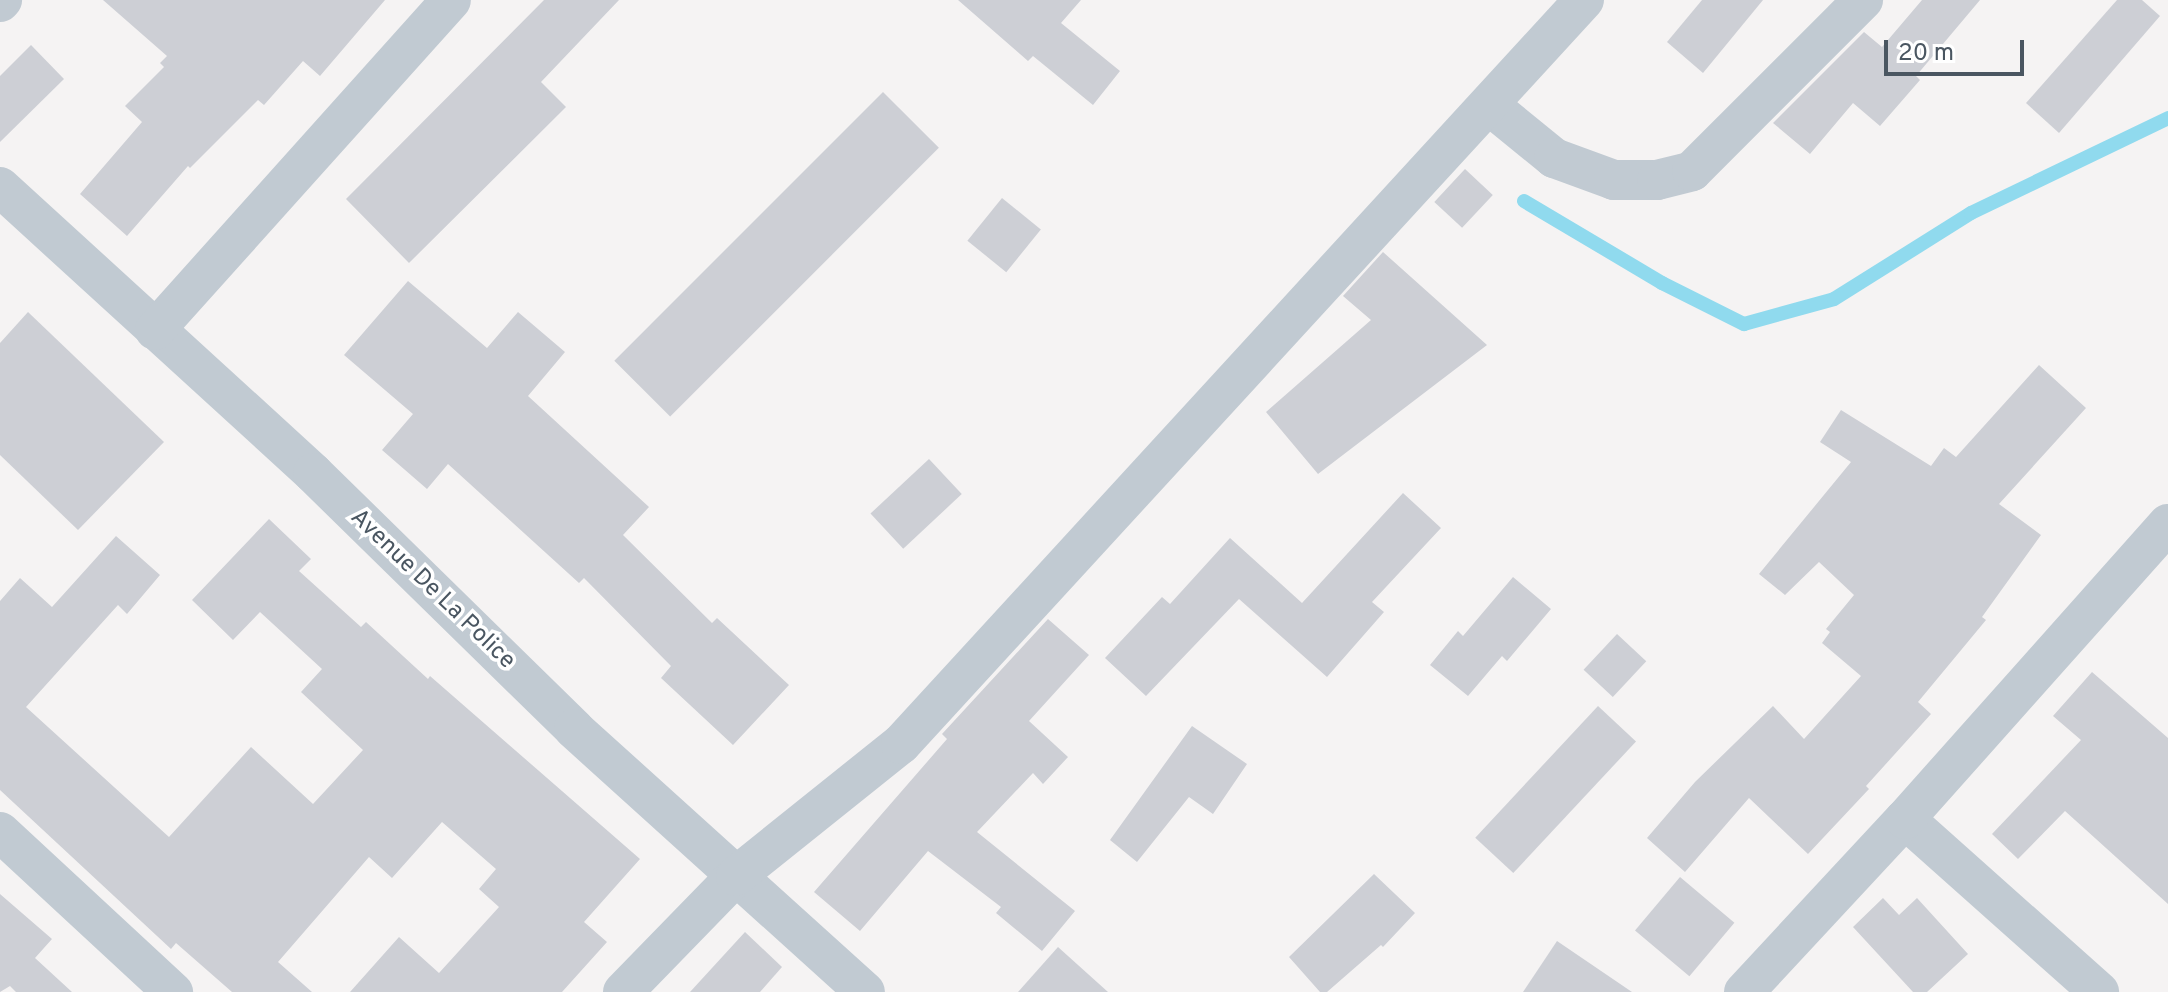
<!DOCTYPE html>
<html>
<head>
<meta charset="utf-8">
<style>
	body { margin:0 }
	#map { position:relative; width:2168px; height:992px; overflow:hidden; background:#f5f3f3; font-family:Overpass,sans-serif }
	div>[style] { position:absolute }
	.stream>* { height:14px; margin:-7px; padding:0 7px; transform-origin:7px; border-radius:7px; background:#90daee }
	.building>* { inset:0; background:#cdcfd5; transform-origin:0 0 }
	.street>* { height:40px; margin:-20px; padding:0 20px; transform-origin:20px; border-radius:20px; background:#c1cad2 }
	span { translate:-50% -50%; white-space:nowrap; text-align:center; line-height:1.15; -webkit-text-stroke:7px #fff; paint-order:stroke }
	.street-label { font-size:24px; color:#4a5661 }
	.scale { position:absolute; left:1884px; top:40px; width:140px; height:36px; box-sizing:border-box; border:4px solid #4a5661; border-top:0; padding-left:10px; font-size:24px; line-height:28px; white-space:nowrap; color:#4a5661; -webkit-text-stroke:6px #fff; paint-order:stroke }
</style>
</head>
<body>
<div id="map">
	<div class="stream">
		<div style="left:1524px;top:201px;width:161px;rotate:30.7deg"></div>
		<div style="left:1662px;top:283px;width:92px;rotate:26.6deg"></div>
		<div style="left:1744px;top:324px;width:93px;rotate:-15.5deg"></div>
		<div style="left:1834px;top:299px;width:162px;rotate:-32.1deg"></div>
		<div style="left:1971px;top:213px;width:219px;rotate:-25.7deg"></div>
	</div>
	<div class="building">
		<div style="clip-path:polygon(103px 0,385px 0,320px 76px,303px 61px,264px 105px,258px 100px,190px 168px,188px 166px,127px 236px,80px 194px,142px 122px,125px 106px,164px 67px,160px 63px,167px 56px)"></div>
		<div style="clip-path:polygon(544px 0,619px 0,541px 82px,566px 107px,409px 263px,346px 199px)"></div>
		<div style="clip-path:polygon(958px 0,1081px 0,1061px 23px,1120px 71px,1093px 105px,1033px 56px,1028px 61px)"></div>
		<div style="clip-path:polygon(1702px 0,1763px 0,1703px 73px,1667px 42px)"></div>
		<div style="clip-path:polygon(1922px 0,1980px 0,1916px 76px,1920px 80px,1880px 126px,1853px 103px,1810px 154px,1773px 123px,1864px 32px,1882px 47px)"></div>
		<div style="clip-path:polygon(2117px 0,2142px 0,2160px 16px,2059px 133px,2026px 103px)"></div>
		<div style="clip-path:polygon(31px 45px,64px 79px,0 142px,0 76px)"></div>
		<div style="left:883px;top:92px;width:79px;height:380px;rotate:45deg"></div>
		<div style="left:1465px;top:169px;width:38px;height:45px;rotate:43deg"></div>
		<div style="left:1002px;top:198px;width:50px;height:55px;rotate:39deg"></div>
		<div style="clip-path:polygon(1383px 252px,1487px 345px,1318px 474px,1266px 412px,1371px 320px,1343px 296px)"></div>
		<div style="clip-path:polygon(408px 281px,487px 348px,518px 312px,565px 352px,528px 396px,649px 507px,623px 535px,712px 623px,717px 618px,789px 685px,733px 745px,661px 678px,671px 666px,584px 578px,579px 583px,448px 464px,427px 489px,382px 450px,413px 414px,344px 355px)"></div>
		<div style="clip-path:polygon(28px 312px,164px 442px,78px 530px,0 455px,0 343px)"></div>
		<div style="clip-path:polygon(2039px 365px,2086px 408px,1999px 504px,2041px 535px,1982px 617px,1986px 620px,1918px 702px,1931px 714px,1866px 786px,1869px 789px,1808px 854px,1749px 798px,1685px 872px,1647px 838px,1695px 782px,1773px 706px,1804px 739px,1861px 676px,1822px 643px,1830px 632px,1826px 629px,1854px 595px,1819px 562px,1785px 595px,1759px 574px,1851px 462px,1820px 442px,1841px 410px,1931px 466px,1944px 448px,1956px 457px)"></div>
		<div style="left:929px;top:459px;width:48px;height:80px;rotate:47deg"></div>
		<div style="clip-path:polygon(1403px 493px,1441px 528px,1372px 602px,1384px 612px,1327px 677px,1239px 599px,1146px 696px,1105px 658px,1162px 597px,1170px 604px,1230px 538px,1302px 603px)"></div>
		<div style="clip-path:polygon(269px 519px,311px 559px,299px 571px,361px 627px,366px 622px,428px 679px,430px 676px,640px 859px,584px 922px,607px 942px,562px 992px,350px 992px,399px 937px,439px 973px,499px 907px,479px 889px,496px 869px,442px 822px,392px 878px,369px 857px,278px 962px,312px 992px,232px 992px,176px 943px,171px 949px,0 790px,0 601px,20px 578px,52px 607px,116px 536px,160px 575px,127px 614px,118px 605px,26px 707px,169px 837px,251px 747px,313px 804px,363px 750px,301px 692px,322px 669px,260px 612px,233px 640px,192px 600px)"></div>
		<div style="clip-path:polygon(1513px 577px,1551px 609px,1507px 661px,1502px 656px,1468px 696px,1430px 665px,1458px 631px,1463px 636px)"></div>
		<div style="clip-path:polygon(1048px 619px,1089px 655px,1029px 721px,1068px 757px,1043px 784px,1033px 773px,977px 832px,1075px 911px,1042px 951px,996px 913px,1001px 907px,928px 851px,860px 931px,814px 892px,947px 739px,942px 734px)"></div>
		<div style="left:1617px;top:634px;width:40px;height:49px;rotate:43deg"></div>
		<div style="clip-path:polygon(2092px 672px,2168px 738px,2168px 904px,2065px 811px,2018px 859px,1992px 834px,2081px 740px,2053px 716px)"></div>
		<div style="left:1598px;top:706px;width:52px;height:180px;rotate:43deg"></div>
		<div style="clip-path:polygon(1192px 726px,1247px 764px,1213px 814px,1189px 797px,1137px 862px,1110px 840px)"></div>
		<div style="clip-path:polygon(1374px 874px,1415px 913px,1383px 947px,1381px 945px,1327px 992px,1320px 992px,1289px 957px)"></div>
		<div style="left:1680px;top:877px;width:71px;height:70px;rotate:40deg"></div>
		<div style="clip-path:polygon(0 894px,52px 939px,35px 958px,72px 992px,16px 992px,10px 986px,0 992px)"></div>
		<div style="clip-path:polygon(1883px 898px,1899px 915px,1917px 898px,1968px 954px,1927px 992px,1913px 992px,1853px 927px)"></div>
		<div style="clip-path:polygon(745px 932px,782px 967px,760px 992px,690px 992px)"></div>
		<div style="clip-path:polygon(1557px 941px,1632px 992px,1523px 992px)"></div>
		<div style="clip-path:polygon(1058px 947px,1108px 992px,1018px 992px)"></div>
	</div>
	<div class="street">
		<div style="left:0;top:2px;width:3px;rotate:-45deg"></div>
		<div style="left:1489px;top:105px;width:84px;rotate:39.2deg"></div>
		<div style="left:1554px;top:158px;width:64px;rotate:20.1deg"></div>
		<div style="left:1614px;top:180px;width:43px"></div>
		<div style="left:1657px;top:180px;width:36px;rotate:-14deg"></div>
		<div style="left:1692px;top:171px;width:242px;rotate:-45deg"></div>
		<div style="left:0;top:187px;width:424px;rotate:42.4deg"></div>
		<div style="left:313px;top:473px;width:366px;rotate:44.4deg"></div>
		<div style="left:574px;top:729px;width:392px;rotate:42.1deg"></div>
		<div style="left:155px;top:330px;width:443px;rotate:-48.1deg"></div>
		<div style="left:1905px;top:819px;width:260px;rotate:41.7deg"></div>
		<div style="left:0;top:832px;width:236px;rotate:42.8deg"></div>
		<div style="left:623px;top:992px;width:162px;rotate:-45.8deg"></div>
		<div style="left:736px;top:876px;width:211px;rotate:-38.7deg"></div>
		<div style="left:901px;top:744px;width:1010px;rotate:-47.45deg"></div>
		<div style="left:1744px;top:992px;width:236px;rotate:-47.1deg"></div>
		<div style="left:1905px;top:819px;width:395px;rotate:-48.3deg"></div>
	</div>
	<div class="street-label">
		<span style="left:432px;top:590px;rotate:44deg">Avenue De La Police</span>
	</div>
	<div class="scale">20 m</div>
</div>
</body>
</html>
